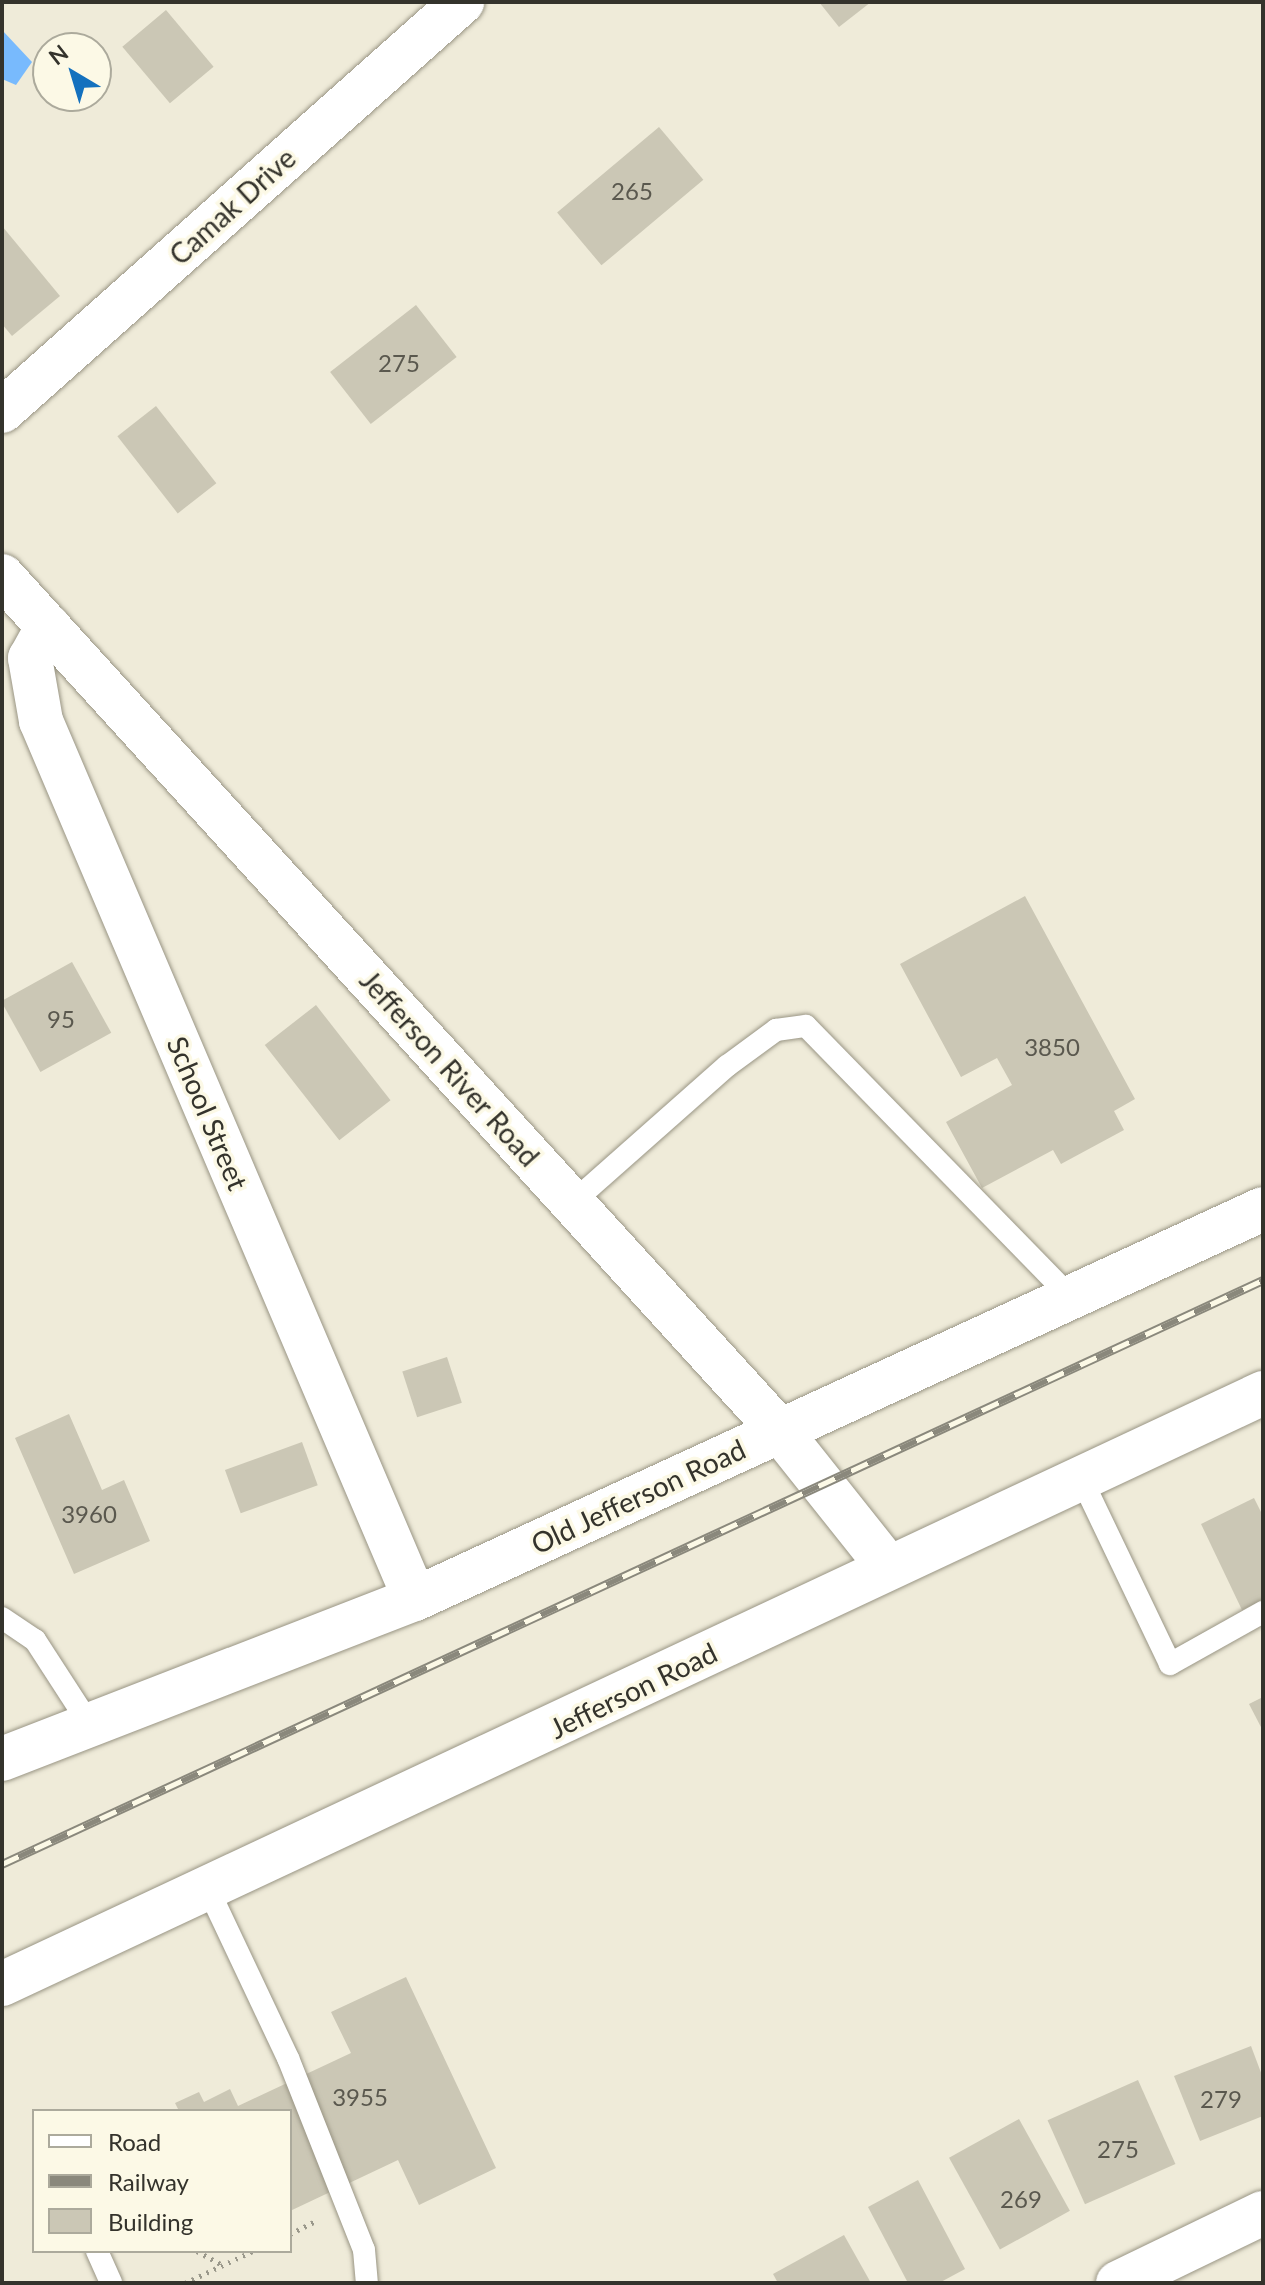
<!DOCTYPE html>
<html>
<head>
<meta charset="utf-8">
<style>
	body { margin:0 }
	#map { position:relative; width:1265px; height:2285px; overflow:hidden; background:#efebd9; font-family:Lato,sans-serif }
	div>[style] { position:absolute }
	.water>* { inset:0; background:#78bafd }
	.building>* { inset:0; background:#cbc7b5; transform-origin:0 0 }
	.path>* { height:5px; margin-top:-2.5px; transform-origin:0; background:repeating-linear-gradient(90deg,#9a988b 0 2px,transparent 0 8px) }
	.roads { filter:drop-shadow(0 0 2px #999584) drop-shadow(0 0 2px #999584) }
	.service>* { height:22px; margin:-11px; padding:0 11px; transform-origin:11px; border-radius:11px; background:#fff }
	.minor>* { height:44px; margin:-22px; padding:0 22px; transform-origin:22px; border-radius:22px; background:#fff }
	.tertiary>* { height:44px; margin:-22px; padding:0 22px; transform-origin:22px; border-radius:22px; background:#fff }
	.trunk>* { height:44px; margin:-22px; padding:0 22px; transform-origin:22px; border-radius:22px; background:#fff }
	.rail>* { height:9px; margin-top:-4.5px; transform-origin:0; background:repeating-linear-gradient(90deg,#fcf9e6 0 18px,#8a887c 0 36px); box-sizing:border-box; border-block:2px solid #8a887c }
	span { translate:-50% -50%; white-space:nowrap; text-align:center; line-height:1.15; -webkit-text-stroke:7px #fcf9e6; paint-order:stroke }
	.number-label { font-size:24px; color:#5a584e }
	.number-label span { -webkit-text-stroke-width:0 }
	.street-label { font-size:28px; color:#34332c }
	.frame { position:absolute; inset:0; border:4px solid #34332c; pointer-events:none }
	.legend { position:absolute; left:32px; top:2109px; width:260px; height:144px; box-sizing:border-box; background:#fcf9e6; border:2px solid #acaa9c; margin:0; padding:10px 14px; list-style:none; font-size:24px; color:#34332c }
	.legend li { display:flex; align-items:center; gap:16px; height:40px }
	.legend b { width:40px; border:2px solid #acaa9c }
	.north { position:absolute; left:32px; top:32px; width:80px; height:80px; box-sizing:border-box; background:#fcf9e6; border:2px solid #acaa9c; border-radius:50%; rotate:322deg; font-size:22px; font-weight:700; line-height:32px; text-align:center; color:#34332c }
	.north::after { content:''; display:block; margin:auto; width:28px; height:36px; background:#1471be; clip-path:polygon(50% 0,100% 100%,50% 72%,0 100%) }
</style>
</head>
<body>
<div id="map">
	<div class="water">
		<div style="clip-path:polygon(2px 30px,32px 62px,16px 85px,2px 79px)"></div>
	</div>
	<div class="building">
		<div style="clip-path:polygon(819px 2px,871px 2px,839px 27px)"></div>
		<div style="left:166px;top:10px;width:74px;height:57px;rotate:50deg"></div>
		<div style="left:659px;top:127px;width:69px;height:133px;rotate:50deg"></div>
		<div style="clip-path:polygon(2px 226px,60px 296px,12px 336px,2px 324px)"></div>
		<div style="left:416px;top:305px;width:66px;height:109px;rotate:52deg"></div>
		<div style="left:156px;top:406px;width:98px;height:49px;rotate:52deg"></div>
		<div style="clip-path:polygon(1025px 896px,1135px 1099px,1114px 1111px,1124px 1130px,1061px 1164px,1053px 1150px,982px 1188px,946px 1122px,1012px 1085px,997px 1058px,961px 1077px,900px 964px)"></div>
		<div style="left:72px;top:962px;width:81px;height:81px;rotate:61deg"></div>
		<div style="left:316px;top:1005px;width:121px;height:65px;rotate:52deg"></div>
		<div style="left:447px;top:1357px;width:48px;height:47px;rotate:72deg"></div>
		<div style="clip-path:polygon(69px 1414px,102px 1490px,124px 1480px,150px 1541px,74px 1574px,15px 1438px)"></div>
		<div style="left:302px;top:1442px;width:46px;height:82px;rotate:70deg"></div>
		<div style="clip-path:polygon(1254px 1498px,1263px 1516px,1263px 1600px,1242px 1610px,1201px 1524px)"></div>
		<div style="clip-path:polygon(1263px 1697px,1263px 1731px,1249px 1704px)"></div>
		<div style="clip-path:polygon(406px 1977px,496px 2168px,419px 2205px,398px 2160px,290px 2211px,290px 2111px,179px 2111px,175px 2103px,199px 2092px,204px 2102px,230px 2089px,238px 2106px,351px 2053px,331px 2012px)"></div>
		<div style="clip-path:polygon(1251px 2046px,1263px 2078px,1263px 2116px,1200px 2141px,1174px 2076px)"></div>
		<div style="left:1138px;top:2080px;width:92px;height:99px;rotate:66deg"></div>
		<div style="left:1019px;top:2119px;width:105px;height:80px;rotate:61deg"></div>
		<div style="clip-path:polygon(918px 2180px,965px 2269px,939px 2283px,908px 2283px,868px 2207px)"></div>
		<div style="clip-path:polygon(844px 2235px,871px 2283px,778px 2283px,773px 2274px)"></div>
	</div>
	<div class="path">
		<div style="left:290px;top:2234px;width:31px;rotate:-27deg"></div>
		<div style="left:197px;top:2251px;width:29px;rotate:29deg"></div>
		<div style="left:185px;top:2283px;width:75px;rotate:-25.2deg"></div>
	</div>
	<div class="roads">
		<div class="service">
			<div style="left:572px;top:1203px;width:207px;rotate:-41.5deg"></div>
			<div style="left:727px;top:1066px;width:61px;rotate:-36.3deg"></div>
			<div style="left:776px;top:1030px;width:30px;rotate:-8deg"></div>
			<div style="left:806px;top:1026px;width:378px;rotate:45.7deg"></div>
			<div style="left:1081px;top:1478px;width:206px;rotate:64.4deg"></div>
			<div style="left:1170px;top:1664px;width:107px;rotate:-29.2deg"></div>
			<div style="left:2px;top:1618px;width:40px;rotate:34deg"></div>
			<div style="left:35px;top:1640px;width:101px;rotate:57.1deg"></div>
			<div style="left:209px;top:1891px;width:185px;rotate:64.7deg"></div>
			<div style="left:288px;top:2058px;width:206px;rotate:68.4deg"></div>
			<div style="left:364px;top:2250px;width:33px;rotate:85deg"></div>
			<div style="left:97px;top:2251px;width:35px;rotate:66deg"></div>
		</div>
		<div class="minor">
			<div style="left:2px;top:411px;width:616px;rotate:-41.64deg"></div>
			<div style="left:48px;top:626px;width:37px;rotate:119deg"></div>
			<div style="left:30px;top:658px;width:64px;rotate:80.1deg"></div>
			<div style="left:41px;top:721px;width:954px;rotate:66.93deg"></div>
			<div style="left:2px;top:1759px;width:443px;rotate:-21.2deg"></div>
			<div style="left:415px;top:1599px;width:933px;rotate:-24.7deg"></div>
			<div style="left:1118px;top:2283px;width:161px;rotate:-25.8deg"></div>
		</div>
		<div class="tertiary">
			<div style="left:2px;top:576px;width:1156px;rotate:47.7deg"></div>
			<div style="left:780px;top:1431px;width:174px;rotate:51.5deg"></div>
		</div>
		<div class="trunk">
			<div style="left:2px;top:1984px;width:1393px;rotate:-25.11deg"></div>
		</div>
	</div>
	<div class="rail">
		<div style="left:2px;top:1864px;width:1390px;rotate:-24.85deg"></div>
	</div>
	<div class="number-label">
		<span style="left:632px;top:191px">265</span>
		<span style="left:399px;top:363px">275</span>
		<span style="left:61px;top:1019px">95</span>
		<span style="left:1052px;top:1047px">3850</span>
		<span style="left:89px;top:1514px">3960</span>
		<span style="left:360px;top:2097px">3955</span>
		<span style="left:1221px;top:2099px">279</span>
		<span style="left:1118px;top:2149px">275</span>
		<span style="left:1021px;top:2199px">269</span>
	</div>
	<div class="street-label">
		<span style="left:232px;top:206px;rotate:-42deg">Camak Drive</span>
		<span style="left:450px;top:1068px;rotate:48deg">Jefferson River Road</span>
		<span style="left:208px;top:1113px;rotate:67deg">School Street</span>
		<span style="left:638px;top:1496px;rotate:-25deg">Old Jefferson Road</span>
		<span style="left:633px;top:1690px;rotate:-26deg">Jefferson Road</span>
	</div>
	<div class="frame"></div>
	<ul class="legend">
	<li><b style="height:10px;background:#fff"></b>Road</li>
	<li><b style="height:10px;background:#8a887c"></b>Railway</li>
	<li><b style="height:22px;background:#cbc7b5"></b>Building</li>
	</ul>
	<div class="north">N</div>
</div>
</body>
</html>
